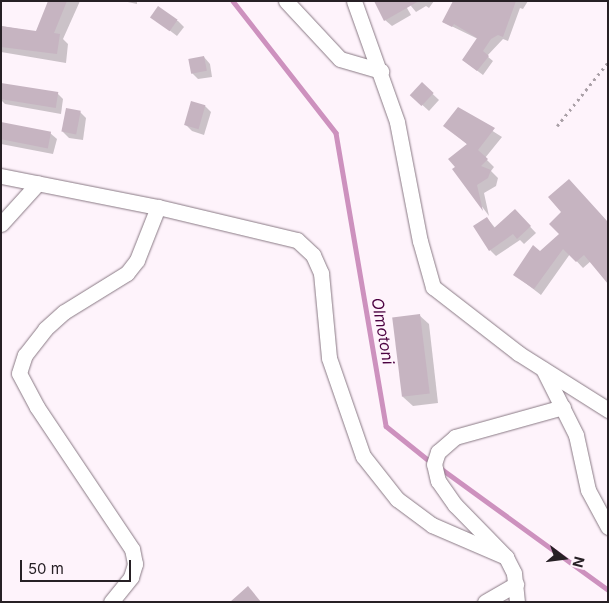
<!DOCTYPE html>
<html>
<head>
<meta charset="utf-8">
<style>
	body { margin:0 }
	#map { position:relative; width:609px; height:603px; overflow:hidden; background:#fef3fb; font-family:Inter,sans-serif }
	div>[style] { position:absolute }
	.shadow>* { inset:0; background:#0003 }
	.stream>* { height:4.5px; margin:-2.25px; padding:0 2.25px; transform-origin:2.25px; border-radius:2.25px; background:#cd91be }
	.building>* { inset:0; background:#c6b4c1; transform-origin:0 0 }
	.path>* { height:2.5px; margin-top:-1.25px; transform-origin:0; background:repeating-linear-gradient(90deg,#aaa0a7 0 2.5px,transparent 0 6.5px) }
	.roads { filter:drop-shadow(0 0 1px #897984) drop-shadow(0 0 1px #897984) }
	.minor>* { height:15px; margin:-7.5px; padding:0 7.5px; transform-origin:7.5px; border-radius:7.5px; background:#fff }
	span { translate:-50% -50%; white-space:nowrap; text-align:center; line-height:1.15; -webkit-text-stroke:4.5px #fef3fb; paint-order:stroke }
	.water-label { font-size:16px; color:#4c0241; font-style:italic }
	.frame { position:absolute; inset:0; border:2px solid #272025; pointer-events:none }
	.north { position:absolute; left:539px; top:533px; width:50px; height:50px; -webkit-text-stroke:4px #fef3fb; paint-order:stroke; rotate:105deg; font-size:14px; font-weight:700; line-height:20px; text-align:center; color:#272025 }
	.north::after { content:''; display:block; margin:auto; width:18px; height:22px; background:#272025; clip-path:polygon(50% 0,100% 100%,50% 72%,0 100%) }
	.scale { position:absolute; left:20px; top:560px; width:111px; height:22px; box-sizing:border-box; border:2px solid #272025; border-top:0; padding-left:6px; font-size:15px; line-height:18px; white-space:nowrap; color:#272025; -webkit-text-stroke:4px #fef3fb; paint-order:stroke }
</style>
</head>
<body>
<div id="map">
	<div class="shadow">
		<div style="clip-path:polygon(50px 1px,80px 1px,63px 39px,68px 44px,66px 63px,1px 52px,1px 26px,36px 32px)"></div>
		<div style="clip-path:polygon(123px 1px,137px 1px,137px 4px)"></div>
		<div style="clip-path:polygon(403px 1px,411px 15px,392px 26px,385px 20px)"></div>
		<div style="clip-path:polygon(412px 1px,434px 1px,429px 8px,426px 6px,416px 12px,411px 6px)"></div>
		<div style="clip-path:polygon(507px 1px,528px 1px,523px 9px,520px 8px,508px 41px,503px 39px,487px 56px,493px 61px,483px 75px,463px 60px,478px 39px,443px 22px)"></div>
		<div style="clip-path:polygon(152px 17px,178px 21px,184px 27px,177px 36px)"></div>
		<div style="clip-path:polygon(204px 57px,210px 64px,212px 77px,198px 79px,192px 73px)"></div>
		<div style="clip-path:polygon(422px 84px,439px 100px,429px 111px,418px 101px)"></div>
		<div style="clip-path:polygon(1px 86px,57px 93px,63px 99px,61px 114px,5px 104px,1px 100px)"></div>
		<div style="clip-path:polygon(205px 106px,211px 112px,204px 135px,192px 131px,186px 125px)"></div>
		<div style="clip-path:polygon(458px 109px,502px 137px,485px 158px,494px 167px,491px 171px,498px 178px,496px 186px,484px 193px,489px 216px,454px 169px,468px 145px,445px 126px)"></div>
		<div style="clip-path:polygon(80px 112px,86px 118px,83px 140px,69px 138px,63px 132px)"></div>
		<div style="clip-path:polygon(1px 123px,50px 133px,57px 139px,53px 154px,1px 144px)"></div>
		<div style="clip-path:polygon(521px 217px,536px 233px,524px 244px,520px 240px,496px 256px,490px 250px,487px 218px,496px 229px)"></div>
		<div style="clip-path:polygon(608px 221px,608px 282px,591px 261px,583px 268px,570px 254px,541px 295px,515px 275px,541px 252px)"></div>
		<div style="clip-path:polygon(419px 315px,429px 324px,438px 403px,413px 406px,403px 397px)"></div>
	</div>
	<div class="stream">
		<div style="left:233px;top:1px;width:167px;rotate:52deg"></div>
		<div style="left:336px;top:133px;width:297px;rotate:80.3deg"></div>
		<div style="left:386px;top:426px;width:59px;rotate:38.8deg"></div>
		<div style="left:439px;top:467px;width:209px;rotate:36deg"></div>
	</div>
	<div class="building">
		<div style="clip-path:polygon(48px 1px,67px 1px,54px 33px,60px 34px,57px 54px,1px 47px,1px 26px,36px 31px)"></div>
		<div style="clip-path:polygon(374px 1px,419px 1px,384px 21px)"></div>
		<div style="clip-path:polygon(453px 1px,516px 1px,503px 37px,498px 35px,491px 39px,483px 51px,489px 56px,477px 71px,462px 60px,477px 38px,454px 24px,452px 27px,442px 22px)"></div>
		<div style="left:158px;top:6px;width:24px;height:14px;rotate:35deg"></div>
		<div style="left:204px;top:56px;width:15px;height:16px;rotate:79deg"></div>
		<div style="left:422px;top:82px;width:16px;height:18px;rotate:43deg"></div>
		<div style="left:1px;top:83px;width:58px;height:16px;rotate:9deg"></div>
		<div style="left:191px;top:101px;width:15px;height:25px;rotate:16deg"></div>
		<div style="clip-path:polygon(458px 107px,495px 128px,478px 150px,488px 159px,481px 166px,491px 170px,488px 178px,477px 185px,483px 211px,452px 169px,455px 167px,448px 159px,467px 144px,443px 126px)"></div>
		<div style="left:66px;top:108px;width:15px;height:24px;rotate:11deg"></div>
		<div style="left:1px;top:122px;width:51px;height:17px;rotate:11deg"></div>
		<div style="clip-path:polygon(569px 179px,608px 222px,608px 284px,584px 255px,576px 262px,563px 249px,534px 289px,513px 275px,533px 245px,540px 251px,559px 234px,549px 224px,561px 212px,548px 197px)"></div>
		<div style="clip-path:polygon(515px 209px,531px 226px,517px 239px,513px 234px,489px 251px,473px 226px,487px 217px,494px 228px)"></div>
		<div style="left:420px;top:314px;width:80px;height:28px;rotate:83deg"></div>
		<div style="clip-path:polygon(248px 586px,261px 602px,230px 602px)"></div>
	</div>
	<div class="path">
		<div style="left:557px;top:126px;width:82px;rotate:-51.4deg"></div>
	</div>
	<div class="roads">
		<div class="minor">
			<div style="left:286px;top:1px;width:79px;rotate:47deg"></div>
			<div style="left:340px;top:59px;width:43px;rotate:16.3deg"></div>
			<div style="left:354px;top:1px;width:128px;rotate:70.4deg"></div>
			<div style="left:397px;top:122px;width:121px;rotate:79.1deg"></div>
			<div style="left:420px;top:241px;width:48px;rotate:74.2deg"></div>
			<div style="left:433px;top:287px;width:108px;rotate:37.8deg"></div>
			<div style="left:518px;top:353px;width:107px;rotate:32.3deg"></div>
			<div style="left:1px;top:176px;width:160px;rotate:11.2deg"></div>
			<div style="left:158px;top:207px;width:143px;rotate:13.4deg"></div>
			<div style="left:297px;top:240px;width:22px;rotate:43deg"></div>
			<div style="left:313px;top:255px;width:20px;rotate:66deg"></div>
			<div style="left:321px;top:273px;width:85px;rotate:84.6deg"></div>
			<div style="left:329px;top:358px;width:104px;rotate:70.9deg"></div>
			<div style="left:363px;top:456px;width:55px;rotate:51.7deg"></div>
			<div style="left:397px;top:499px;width:44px;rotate:36.6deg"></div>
			<div style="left:432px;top:525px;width:81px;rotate:23.4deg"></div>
			<div style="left:1px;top:224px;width:55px;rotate:-47.9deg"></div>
			<div style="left:543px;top:369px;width:74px;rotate:63.4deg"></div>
			<div style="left:576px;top:435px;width:56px;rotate:77.7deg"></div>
			<div style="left:588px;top:490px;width:42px;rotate:61.6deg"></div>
			<div style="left:111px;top:602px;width:32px;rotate:-51deg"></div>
			<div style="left:131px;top:577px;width:14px;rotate:-73deg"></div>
			<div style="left:135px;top:564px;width:15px;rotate:-101deg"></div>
			<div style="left:132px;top:549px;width:171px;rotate:-123.8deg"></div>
			<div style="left:37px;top:407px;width:38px;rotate:-118deg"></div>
			<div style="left:19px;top:373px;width:19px;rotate:-72deg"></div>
			<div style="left:25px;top:355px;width:33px;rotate:-52deg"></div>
			<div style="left:45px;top:329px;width:25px;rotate:-42deg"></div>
			<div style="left:64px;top:312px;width:74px;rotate:-31.8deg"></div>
			<div style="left:127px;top:273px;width:16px;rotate:-52deg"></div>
			<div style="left:137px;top:260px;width:57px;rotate:-68.4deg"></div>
			<div style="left:485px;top:602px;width:36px;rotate:-30deg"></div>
			<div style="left:517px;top:602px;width:29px;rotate:-96deg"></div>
			<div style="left:514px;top:573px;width:18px;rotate:-117deg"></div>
			<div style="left:506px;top:557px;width:73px;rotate:-134.4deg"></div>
			<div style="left:455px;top:505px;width:29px;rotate:-125deg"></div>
			<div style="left:438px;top:481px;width:17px;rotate:-103deg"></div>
			<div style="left:434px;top:464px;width:13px;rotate:-72deg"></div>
			<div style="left:438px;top:452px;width:23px;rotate:-41deg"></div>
			<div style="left:455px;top:437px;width:112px;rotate:-15.5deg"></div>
		</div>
	</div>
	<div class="water-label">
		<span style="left:383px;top:331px;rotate:80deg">Olmotoni</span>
	</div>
	<div class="frame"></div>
	<div class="north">N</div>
	<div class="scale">50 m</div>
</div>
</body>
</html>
